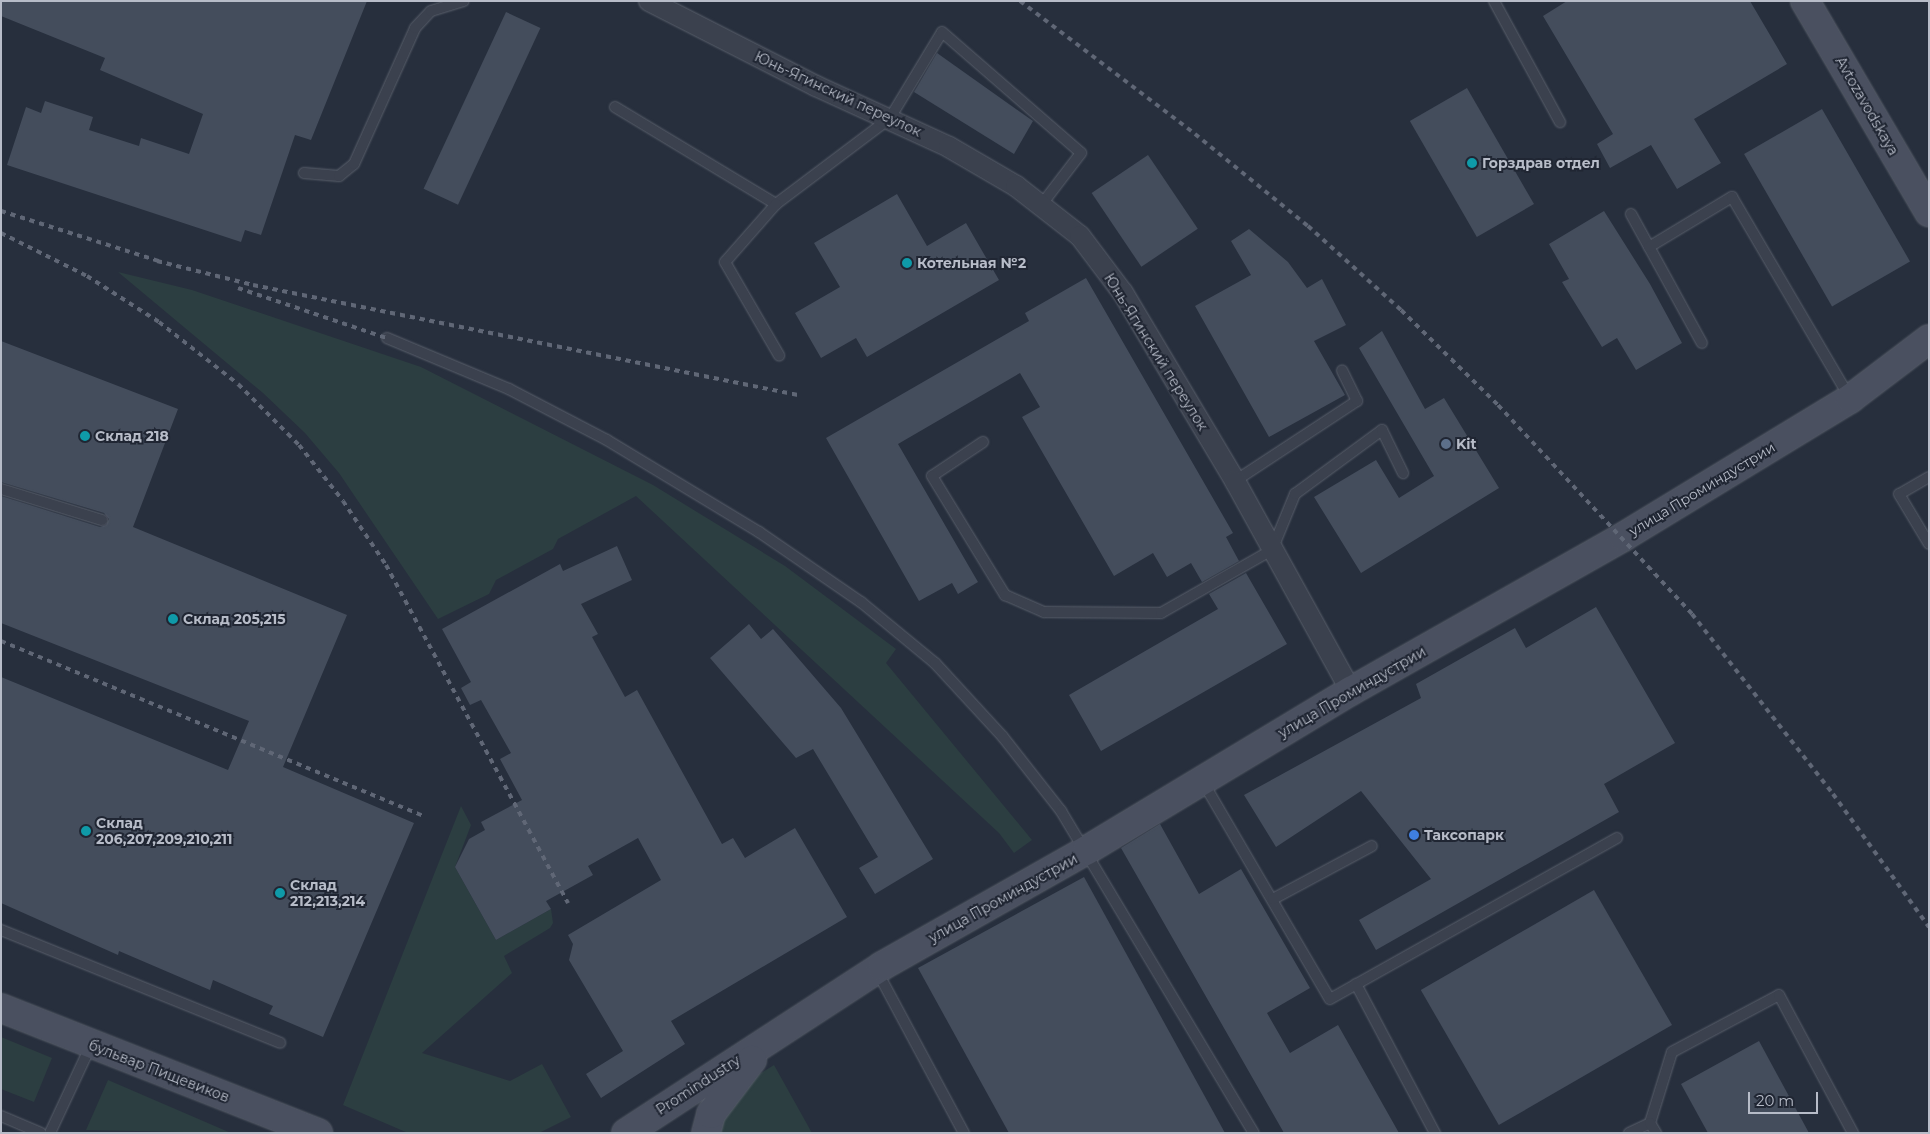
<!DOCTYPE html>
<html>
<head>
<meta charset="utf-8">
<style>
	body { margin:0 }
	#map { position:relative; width:1930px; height:1134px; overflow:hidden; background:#272f3d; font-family:Montserrat,sans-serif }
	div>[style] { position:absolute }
	.green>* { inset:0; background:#2c3e41 }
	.building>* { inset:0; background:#444d5c; transform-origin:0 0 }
	.roads { filter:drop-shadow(0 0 1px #595f6b) drop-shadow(0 0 1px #595f6b) }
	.service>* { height:10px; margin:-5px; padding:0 5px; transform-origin:5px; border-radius:5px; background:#3b414e }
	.minor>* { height:20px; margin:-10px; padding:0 10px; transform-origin:10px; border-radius:10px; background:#3b414e }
	.secondary>* { height:28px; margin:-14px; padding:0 14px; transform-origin:14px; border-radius:14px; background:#4a5060 }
	.rail>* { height:4px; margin-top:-2px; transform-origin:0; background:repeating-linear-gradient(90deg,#606776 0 5px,transparent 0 10px) }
	.dots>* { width:14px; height:14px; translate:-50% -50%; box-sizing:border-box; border:2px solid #202633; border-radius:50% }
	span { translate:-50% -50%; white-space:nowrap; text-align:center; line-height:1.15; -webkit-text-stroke:4px #202633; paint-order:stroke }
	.street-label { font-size:14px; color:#b7bcc8 }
	.poi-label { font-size:14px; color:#b7bcc8; font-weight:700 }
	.left { translate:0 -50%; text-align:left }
	.frame { position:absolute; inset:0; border:2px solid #b7bcc8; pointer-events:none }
	.scale { position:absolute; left:1748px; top:1092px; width:70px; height:22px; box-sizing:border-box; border:2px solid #b7bcc8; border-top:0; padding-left:6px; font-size:15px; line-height:18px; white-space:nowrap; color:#b7bcc8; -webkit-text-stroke:4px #202633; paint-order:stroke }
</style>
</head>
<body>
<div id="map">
	<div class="green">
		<div style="clip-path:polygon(118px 272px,192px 290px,421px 367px,653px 485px,785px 566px,896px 649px,886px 663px,1032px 840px,1014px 853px,999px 833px,636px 496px,558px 539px,553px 549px,496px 580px,489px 594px,438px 619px,339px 473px,305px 433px,263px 393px)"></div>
		<div style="clip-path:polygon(461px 806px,471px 825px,455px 867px,496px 940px,551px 909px,553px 923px,550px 928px,504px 956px,512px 973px,422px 1053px,510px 1081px,542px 1064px,571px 1117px,539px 1133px,408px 1133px,343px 1105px)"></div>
		<div style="clip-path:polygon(1px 1037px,52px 1058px,34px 1102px,1px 1089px)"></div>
		<div style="clip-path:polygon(774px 1065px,812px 1133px,720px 1133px,727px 1094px)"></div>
		<div style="clip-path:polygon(108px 1080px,231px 1133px,86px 1130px)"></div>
	</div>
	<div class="building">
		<div style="clip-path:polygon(1px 1px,367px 1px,311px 140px,295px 135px,261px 235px,245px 230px,241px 242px,7px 165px,26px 107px,41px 113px,45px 101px,93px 117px,89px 130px,139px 146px,141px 138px,189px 154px,203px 114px,100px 70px,105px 58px,1px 16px)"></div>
		<div style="clip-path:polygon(1567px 1px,1750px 1px,1787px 64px,1694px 119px,1721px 163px,1677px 189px,1651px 145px,1610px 168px,1597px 144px,1613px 134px,1543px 16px)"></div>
		<div style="left:506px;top:12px;width:38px;height:195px;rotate:25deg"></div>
		<div style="clip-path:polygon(937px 53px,1033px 121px,1014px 154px,914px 92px)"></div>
		<div style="left:1467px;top:88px;width:134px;height:66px;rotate:60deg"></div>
		<div style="left:1822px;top:109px;width:176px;height:90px;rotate:60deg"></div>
		<div style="left:1148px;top:155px;width:89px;height:68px;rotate:56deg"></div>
		<div style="clip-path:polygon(897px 194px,927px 246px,966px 223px,999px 280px,867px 357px,856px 338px,821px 358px,795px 313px,840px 287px,814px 243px)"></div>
		<div style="clip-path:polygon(1604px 211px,1650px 284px,1682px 343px,1636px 370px,1617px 338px,1602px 347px,1562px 282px,1569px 279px,1549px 244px)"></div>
		<div style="clip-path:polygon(1249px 229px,1288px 262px,1307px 288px,1322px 279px,1346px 325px,1314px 341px,1345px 395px,1269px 437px,1195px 306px,1251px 275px,1231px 241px)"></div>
		<div style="clip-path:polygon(1086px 278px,1233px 533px,1226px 537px,1239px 561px,1202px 582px,1191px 563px,1167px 577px,1153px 553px,1114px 576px,1022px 417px,1040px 407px,1020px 373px,898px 444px,978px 582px,958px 594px,952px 583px,919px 601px,826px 438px,1029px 321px,1025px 313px)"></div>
		<div style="clip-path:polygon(1382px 331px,1425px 409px,1444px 398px,1499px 488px,1361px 573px,1314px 497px,1376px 460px,1399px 498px,1434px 476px,1359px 348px)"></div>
		<div style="clip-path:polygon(1px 341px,178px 409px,133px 527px,347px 615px,283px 767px,414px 823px,323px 1037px,269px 1014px,273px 1006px,213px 980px,210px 990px,119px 951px,118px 955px,1px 903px,1px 677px,228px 770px,249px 721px,1px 623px,1px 496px,100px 527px,106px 525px,109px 519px,104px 513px,1px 482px)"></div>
		<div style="clip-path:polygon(617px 546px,632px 580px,581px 604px,598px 634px,592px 637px,625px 697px,637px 690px,722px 844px,733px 838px,745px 858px,795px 828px,847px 917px,671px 1021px,685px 1044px,601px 1098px,586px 1074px,623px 1051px,569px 960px,573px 944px,568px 935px,661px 880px,638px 838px,588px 866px,593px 875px,546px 901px,551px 909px,496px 940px,455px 867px,469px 839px,485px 830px,481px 822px,522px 800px,500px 759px,511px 753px,481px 700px,470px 705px,461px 688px,471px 682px,442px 629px,560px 564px,563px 571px)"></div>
		<div style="clip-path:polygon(1246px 573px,1287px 644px,1101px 751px,1069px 695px,1218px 609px,1209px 594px)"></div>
		<div style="clip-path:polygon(1596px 607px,1675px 743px,1604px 784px,1619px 812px,1376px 950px,1359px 920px,1431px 879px,1361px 791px,1276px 847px,1244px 795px,1421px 698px,1416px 684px,1515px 628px,1526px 648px)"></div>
		<div style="clip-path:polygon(749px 624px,761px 639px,773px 629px,841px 708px,933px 859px,875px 894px,859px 868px,878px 857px,813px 749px,796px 758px,710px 658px)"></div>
		<div style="clip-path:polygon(1160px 824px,1199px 894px,1241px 869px,1310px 988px,1267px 1013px,1290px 1053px,1338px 1025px,1399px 1133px,1284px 1133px,1121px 848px)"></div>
		<div style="clip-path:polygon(1084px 877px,1225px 1133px,1009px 1133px,918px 968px)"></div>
		<div style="left:1594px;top:890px;width:156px;height:200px;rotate:60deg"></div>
		<div style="clip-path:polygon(1759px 1041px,1809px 1133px,1708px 1133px,1681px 1084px)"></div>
	</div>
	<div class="roads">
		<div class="service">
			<div style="left:1494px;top:1px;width:138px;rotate:61.4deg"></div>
			<div style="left:615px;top:107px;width:188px;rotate:31.1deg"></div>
			<div style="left:776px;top:204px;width:143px;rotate:-37deg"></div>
			<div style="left:890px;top:118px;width:100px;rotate:-58.8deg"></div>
			<div style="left:942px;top:32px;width:184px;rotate:41deg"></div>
			<div style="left:1081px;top:153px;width:64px;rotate:127.4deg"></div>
			<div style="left:304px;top:173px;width:35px;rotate:5deg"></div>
			<div style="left:339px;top:176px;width:19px;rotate:-39deg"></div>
			<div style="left:354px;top:164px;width:149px;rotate:-65.8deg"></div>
			<div style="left:415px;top:28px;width:23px;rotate:-47deg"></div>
			<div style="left:431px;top:11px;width:34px;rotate:-17deg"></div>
			<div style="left:776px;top:204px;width:77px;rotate:131.3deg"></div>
			<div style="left:725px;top:262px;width:108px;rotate:59.9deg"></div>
			<div style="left:1631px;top:214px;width:147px;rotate:61.2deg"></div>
			<div style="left:1649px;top:247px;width:97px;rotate:-31.1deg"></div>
			<div style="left:1732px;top:197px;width:233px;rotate:59.6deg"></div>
			<div style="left:387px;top:338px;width:132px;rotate:22.7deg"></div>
			<div style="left:509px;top:389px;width:110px;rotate:27.5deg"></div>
			<div style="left:607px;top:440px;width:178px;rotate:31.2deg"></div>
			<div style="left:759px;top:532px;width:124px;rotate:34.5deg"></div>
			<div style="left:861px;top:602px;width:96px;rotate:39.5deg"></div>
			<div style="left:935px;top:663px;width:100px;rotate:47.4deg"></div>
			<div style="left:1003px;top:737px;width:94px;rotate:51.9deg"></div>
			<div style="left:1061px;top:811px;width:375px;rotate:59.1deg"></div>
			<div style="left:983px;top:442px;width:61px;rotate:146.3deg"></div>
			<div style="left:932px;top:476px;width:140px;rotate:58.5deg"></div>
			<div style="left:1005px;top:595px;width:43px;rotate:23.6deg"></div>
			<div style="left:1044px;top:612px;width:117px;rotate:0.5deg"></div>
			<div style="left:1161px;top:613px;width:128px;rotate:-29.6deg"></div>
			<div style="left:1272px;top:550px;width:61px;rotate:-67.7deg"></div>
			<div style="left:1295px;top:494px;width:108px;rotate:-36.3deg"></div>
			<div style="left:1382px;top:430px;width:48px;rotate:64deg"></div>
			<div style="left:1929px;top:477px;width:34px;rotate:150deg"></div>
			<div style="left:1899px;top:494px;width:58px;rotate:59deg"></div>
			<div style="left:1235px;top:481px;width:146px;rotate:-33.3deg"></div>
			<div style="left:1357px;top:401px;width:34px;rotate:-116deg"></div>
			<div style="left:1px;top:489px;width:106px;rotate:17.1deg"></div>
			<div style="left:1203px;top:782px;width:251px;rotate:59.7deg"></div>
			<div style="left:1330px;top:999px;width:329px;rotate:-29.3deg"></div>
			<div style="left:1273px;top:899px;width:112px;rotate:-28.2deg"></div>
			<div style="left:1px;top:930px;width:301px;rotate:22deg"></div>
			<div style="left:877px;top:971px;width:184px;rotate:61.8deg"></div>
			<div style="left:1356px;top:984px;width:169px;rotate:62.1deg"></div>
			<div style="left:1px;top:1116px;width:43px;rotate:23deg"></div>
			<div style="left:1650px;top:1123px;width:74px;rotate:-72.8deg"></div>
			<div style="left:1672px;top:1052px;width:121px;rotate:-28deg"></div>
			<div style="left:1779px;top:995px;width:157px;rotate:61.8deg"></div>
			<div style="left:50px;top:1133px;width:97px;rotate:-65deg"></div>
			<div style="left:1629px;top:1133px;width:23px;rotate:-25deg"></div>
			<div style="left:1650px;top:1123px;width:12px;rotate:59deg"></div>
		</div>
		<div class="minor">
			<div style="left:649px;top:1px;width:187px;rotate:27deg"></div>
			<div style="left:816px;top:86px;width:146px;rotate:24.6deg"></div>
			<div style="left:949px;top:147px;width:78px;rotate:30.2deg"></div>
			<div style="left:1016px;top:186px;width:81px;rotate:38deg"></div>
			<div style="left:1080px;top:236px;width:71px;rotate:53deg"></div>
			<div style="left:1123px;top:293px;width:219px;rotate:59.2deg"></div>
			<div style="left:1235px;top:481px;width:240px;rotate:61.1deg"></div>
		</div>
		<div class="secondary">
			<div style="left:1805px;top:1px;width:245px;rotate:59.6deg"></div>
			<div style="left:1px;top:1008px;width:341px;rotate:21.5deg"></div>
			<div style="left:626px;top:1133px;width:306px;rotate:-33.1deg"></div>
			<div style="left:882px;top:966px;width:236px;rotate:-29.5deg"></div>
			<div style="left:1087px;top:850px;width:308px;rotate:-31.1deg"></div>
			<div style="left:1351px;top:691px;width:313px;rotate:-29.5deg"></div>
			<div style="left:1623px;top:537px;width:266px;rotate:-31.3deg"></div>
			<div style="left:1850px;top:399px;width:99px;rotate:-37.2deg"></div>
			<div style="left:706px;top:1133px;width:20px;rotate:-75deg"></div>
			<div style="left:711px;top:1114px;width:68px;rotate:-52.8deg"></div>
		</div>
	</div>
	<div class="rail">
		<div style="left:1020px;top:1px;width:220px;rotate:37.2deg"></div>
		<div style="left:1195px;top:134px;width:146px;rotate:39.2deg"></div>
		<div style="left:1308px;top:226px;width:125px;rotate:42.1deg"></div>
		<div style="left:1401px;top:310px;width:136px;rotate:44.4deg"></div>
		<div style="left:1498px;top:405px;width:285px;rotate:47.1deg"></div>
		<div style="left:1692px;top:614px;width:229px;rotate:51.9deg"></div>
		<div style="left:1833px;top:794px;width:164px;rotate:54.2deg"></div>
		<div style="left:1px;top:211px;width:169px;rotate:17.6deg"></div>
		<div style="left:1px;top:233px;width:96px;rotate:26.6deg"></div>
		<div style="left:87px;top:276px;width:85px;rotate:32.6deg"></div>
		<div style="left:159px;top:322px;width:100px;rotate:38.1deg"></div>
		<div style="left:238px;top:384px;width:86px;rotate:45deg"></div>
		<div style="left:299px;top:445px;width:71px;rotate:51.8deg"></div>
		<div style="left:343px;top:501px;width:77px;rotate:56.1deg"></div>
		<div style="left:386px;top:565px;width:384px;rotate:61.7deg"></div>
		<div style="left:157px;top:261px;width:99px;rotate:14deg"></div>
		<div style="left:253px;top:285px;width:556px;rotate:11.41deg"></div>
		<div style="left:238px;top:288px;width:157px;rotate:18.6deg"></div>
		<div style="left:1px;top:641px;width:456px;rotate:22.5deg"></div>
	</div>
	<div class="dots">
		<div style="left:1472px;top:163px;background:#0f9aa8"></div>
		<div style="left:907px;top:263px;background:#0f9aa8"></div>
		<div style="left:85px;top:436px;background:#0f9aa8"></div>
		<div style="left:1446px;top:444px;background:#5c6f8a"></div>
		<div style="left:173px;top:619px;background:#0f9aa8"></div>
		<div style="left:86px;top:831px;background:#0f9aa8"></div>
		<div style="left:1414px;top:835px;background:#3f7fe0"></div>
		<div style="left:280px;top:893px;background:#0f9aa8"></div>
	</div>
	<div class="street-label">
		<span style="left:838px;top:94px;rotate:25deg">Юнь-Ягинский переулок</span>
		<span style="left:1867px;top:106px;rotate:60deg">Avtozavodskaya</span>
		<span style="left:1156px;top:352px;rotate:58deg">Юнь-Ягинский переулок</span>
		<span style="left:1702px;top:489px;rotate:-31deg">улица Проминдустрии</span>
		<span style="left:1352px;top:692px;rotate:-30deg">улица Проминдустрии</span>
		<span style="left:1003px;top:898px;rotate:-29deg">улица Проминдустрии</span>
		<span style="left:159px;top:1071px;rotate:21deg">бульвар Пищевиков</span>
		<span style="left:698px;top:1085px;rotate:-33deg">Promindustry</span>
	</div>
	<div class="poi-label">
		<span class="left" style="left:1482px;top:163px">Горздрав отдел</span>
		<span class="left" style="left:917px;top:263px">Котельная №2</span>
		<span class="left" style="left:95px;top:436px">Склад 218</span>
		<span class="left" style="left:1456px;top:444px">Kit</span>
		<span class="left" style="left:183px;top:619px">Склад 205,215</span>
		<span class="left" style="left:96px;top:831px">Склад<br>206,207,209,210,211</span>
		<span class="left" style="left:1424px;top:835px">Таксопарк</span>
		<span class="left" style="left:290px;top:893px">Склад<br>212,213,214</span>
	</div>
	<div class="frame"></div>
	<div class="scale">20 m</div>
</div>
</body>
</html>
